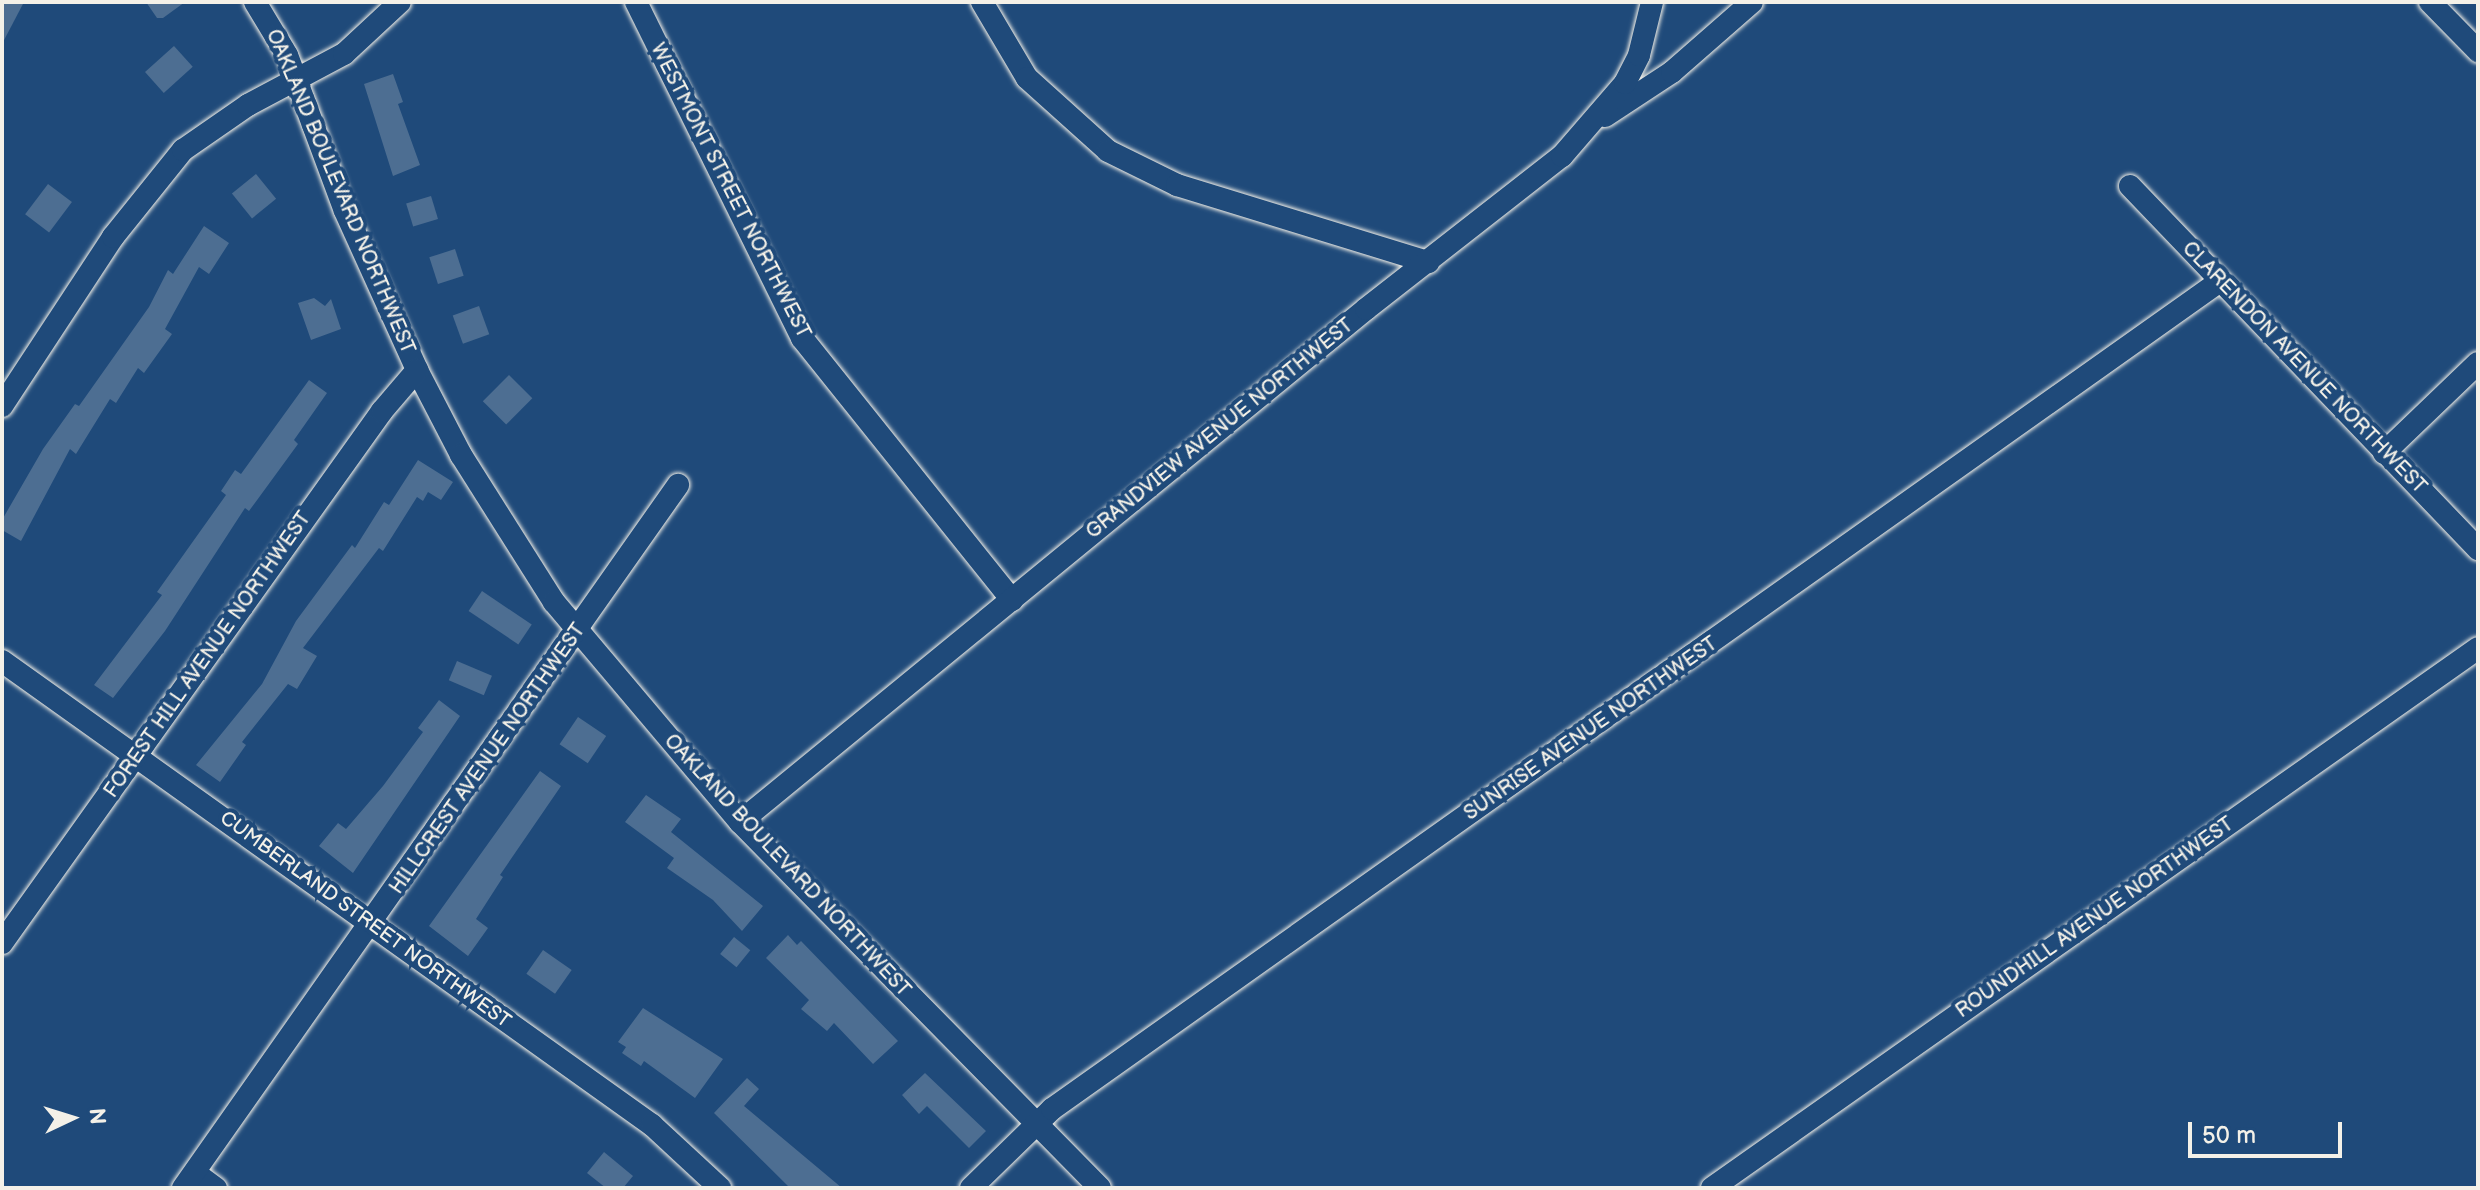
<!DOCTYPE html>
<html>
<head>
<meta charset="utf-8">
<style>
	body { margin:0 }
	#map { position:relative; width:2480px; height:1190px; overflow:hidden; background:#1f4a7a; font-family:"Balsamiq Sans",sans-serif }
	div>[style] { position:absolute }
	.building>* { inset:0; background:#4d6e92; transform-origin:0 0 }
	.roads { filter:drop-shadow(0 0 2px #f4f1e8) drop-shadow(0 0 2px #f4f1e8) }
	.minor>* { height:22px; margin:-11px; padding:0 11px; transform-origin:11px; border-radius:11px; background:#1f4a7a }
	span { translate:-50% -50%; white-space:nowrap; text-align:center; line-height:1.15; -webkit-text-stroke:8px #1f4a7a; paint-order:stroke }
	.street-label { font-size:20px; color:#f4f1e8 }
	.frame { position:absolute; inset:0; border:4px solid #f4f1e8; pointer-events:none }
	.north { position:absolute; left:32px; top:1078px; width:80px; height:80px; -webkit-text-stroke:6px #1f4a7a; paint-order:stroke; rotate:86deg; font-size:22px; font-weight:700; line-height:32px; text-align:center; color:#f4f1e8 }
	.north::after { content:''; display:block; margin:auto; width:28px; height:36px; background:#f4f1e8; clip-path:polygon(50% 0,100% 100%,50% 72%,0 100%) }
	.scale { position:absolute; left:2188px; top:1122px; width:154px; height:36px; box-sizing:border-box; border:4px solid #f4f1e8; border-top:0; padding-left:10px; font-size:24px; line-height:28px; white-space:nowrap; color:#f4f1e8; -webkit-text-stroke:6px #1f4a7a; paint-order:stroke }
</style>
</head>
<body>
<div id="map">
	<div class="building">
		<div style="clip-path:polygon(2px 2px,24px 2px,2px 44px)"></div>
		<div style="clip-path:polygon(146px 2px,185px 2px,163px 18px,157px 18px)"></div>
		<div style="left:174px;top:46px;width:28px;height:39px;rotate:48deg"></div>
		<div style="clip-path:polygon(393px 74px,403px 102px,398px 104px,420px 165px,393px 176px,364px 84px)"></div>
		<div style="left:256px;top:174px;width:32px;height:31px;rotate:51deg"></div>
		<div style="left:48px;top:184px;width:30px;height:38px;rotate:37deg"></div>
		<div style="left:431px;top:196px;width:24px;height:26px;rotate:73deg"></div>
		<div style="clip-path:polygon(204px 226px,229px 243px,209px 274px,199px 267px,165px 329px,172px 334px,144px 373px,138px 368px,116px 403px,110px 399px,76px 454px,70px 449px,21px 541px,2px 530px,2px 520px,43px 449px,75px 404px,79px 406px,149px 307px,168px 270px,173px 274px)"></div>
		<div style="left:455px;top:249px;width:28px;height:27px;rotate:72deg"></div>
		<div style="clip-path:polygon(314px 298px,325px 306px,331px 299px,341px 329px,311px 340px,298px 303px)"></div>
		<div style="left:479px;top:306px;width:30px;height:28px;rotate:70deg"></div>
		<div style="left:509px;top:375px;width:33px;height:37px;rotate:45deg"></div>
		<div style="clip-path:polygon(309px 380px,327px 393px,294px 440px,298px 444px,249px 511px,245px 508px,165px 631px,113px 698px,94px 685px,162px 595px,157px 592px,226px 495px,221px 491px,235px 470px,241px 474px)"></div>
		<div style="clip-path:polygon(418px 460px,453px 482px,441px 500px,428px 492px,423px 501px,417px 497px,383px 551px,379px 548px,303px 648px,317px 656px,297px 689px,288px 684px,242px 742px,246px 745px,220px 782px,196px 765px,262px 684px,296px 621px,352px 545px,355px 548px,384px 502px,389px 505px)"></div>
		<div style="left:482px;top:591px;width:60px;height:24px;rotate:34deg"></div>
		<div style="left:457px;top:661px;width:38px;height:21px;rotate:23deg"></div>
		<div style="clip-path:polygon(439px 700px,460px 716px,353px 873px,319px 846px,338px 823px,346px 829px,383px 786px,423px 732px,418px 728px)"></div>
		<div style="left:578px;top:717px;width:34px;height:33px;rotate:34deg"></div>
		<div style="clip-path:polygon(540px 771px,561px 786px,500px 875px,503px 877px,476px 919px,488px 928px,468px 956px,429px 926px)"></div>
		<div style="clip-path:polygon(646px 795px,681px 819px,671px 832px,763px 906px,742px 931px,713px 900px,667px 868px,674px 858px,625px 822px)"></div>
		<div style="clip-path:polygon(788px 935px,797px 945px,801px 941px,898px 1041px,873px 1064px,834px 1023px,827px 1031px,801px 1009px,809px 1000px,766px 958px)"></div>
		<div style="left:734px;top:937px;width:21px;height:22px;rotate:39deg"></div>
		<div style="left:543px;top:950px;width:35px;height:29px;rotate:35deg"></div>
		<div style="clip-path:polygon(643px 1008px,723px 1059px,695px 1098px,644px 1061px,641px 1066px,622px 1053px,626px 1047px,618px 1042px)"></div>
		<div style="clip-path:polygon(925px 1073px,986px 1131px,969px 1148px,927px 1106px,919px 1114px,902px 1095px)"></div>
		<div style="clip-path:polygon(747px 1078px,759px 1089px,744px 1106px,842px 1188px,790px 1188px,714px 1113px)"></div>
		<div style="clip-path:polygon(604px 1152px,633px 1176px,623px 1188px,606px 1188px,587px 1173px)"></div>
	</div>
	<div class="roads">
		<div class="minor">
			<div style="left:255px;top:2px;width:62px;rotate:58.9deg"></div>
			<div style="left:287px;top:55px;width:166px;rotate:69.6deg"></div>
			<div style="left:345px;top:211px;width:175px;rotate:65.6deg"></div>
			<div style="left:417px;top:370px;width:96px;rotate:62.6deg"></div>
			<div style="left:461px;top:455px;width:174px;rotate:57.7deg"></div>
			<div style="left:554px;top:602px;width:288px;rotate:49.8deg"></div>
			<div style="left:740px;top:822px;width:513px;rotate:45.47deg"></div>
			<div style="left:636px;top:2px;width:375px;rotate:63.7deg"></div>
			<div style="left:802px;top:338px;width:336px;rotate:51.3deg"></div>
			<div style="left:982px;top:2px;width:88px;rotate:59.4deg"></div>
			<div style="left:1027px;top:78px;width:109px;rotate:42deg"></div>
			<div style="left:1108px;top:151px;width:77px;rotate:26.2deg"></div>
			<div style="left:1177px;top:185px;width:263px;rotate:17.1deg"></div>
			<div style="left:2430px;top:2px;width:69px;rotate:45.6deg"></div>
			<div style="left:1605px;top:116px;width:80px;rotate:-33.3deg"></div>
			<div style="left:1672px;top:72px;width:106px;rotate:-41.2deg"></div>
			<div style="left:2130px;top:186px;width:503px;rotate:46.21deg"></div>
			<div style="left:2px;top:406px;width:202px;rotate:-56.7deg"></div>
			<div style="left:113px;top:237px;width:112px;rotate:-51.2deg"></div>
			<div style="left:183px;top:150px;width:79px;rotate:-34.7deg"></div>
			<div style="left:248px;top:105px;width:109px;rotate:-28deg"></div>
			<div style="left:344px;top:54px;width:76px;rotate:-42.9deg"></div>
			<div style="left:2384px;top:453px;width:130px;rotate:-43.8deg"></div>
			<div style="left:2px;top:661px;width:799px;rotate:35.52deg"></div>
			<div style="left:652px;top:1125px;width:93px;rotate:42.8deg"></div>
			<div style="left:740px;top:822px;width:809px;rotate:-39.33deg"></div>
			<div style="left:1366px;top:309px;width:249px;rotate:-38deg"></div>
			<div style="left:1562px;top:156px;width:96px;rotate:-49.2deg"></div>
			<div style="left:1625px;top:83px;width:31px;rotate:-63deg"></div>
			<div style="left:1639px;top:55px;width:55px;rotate:-76.2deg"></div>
			<div style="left:2px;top:943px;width:654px;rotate:-54.46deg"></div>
			<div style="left:382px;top:411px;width:54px;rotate:-49.5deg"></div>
			<div style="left:195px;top:1173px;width:26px;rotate:36deg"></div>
			<div style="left:183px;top:1188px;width:860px;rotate:-54.85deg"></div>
			<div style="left:971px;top:1188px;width:113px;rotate:-44.3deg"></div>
			<div style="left:1052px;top:1109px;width:1432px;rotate:-35.33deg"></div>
			<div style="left:1712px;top:1188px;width:937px;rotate:-35.18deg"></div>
		</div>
	</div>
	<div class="street-label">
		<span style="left:730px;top:191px;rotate:63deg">WESTMONT STREET NORTHWEST</span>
		<span style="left:340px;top:192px;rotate:67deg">OAKLAND BOULEVARD NORTHWEST</span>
		<span style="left:2304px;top:368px;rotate:46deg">CLARENDON AVENUE NORTHWEST</span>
		<span style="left:1220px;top:429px;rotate:-39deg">GRANDVIEW AVENUE NORTHWEST</span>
		<span style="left:208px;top:655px;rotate:-55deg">FOREST HILL AVENUE NORTHWEST</span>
		<span style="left:1591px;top:729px;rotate:-35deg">SUNRISE AVENUE NORTHWEST</span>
		<span style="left:488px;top:759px;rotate:-55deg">HILLCREST AVENUE NORTHWEST</span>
		<span style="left:787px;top:866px;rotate:47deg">OAKLAND BOULEVARD NORTHWEST</span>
		<span style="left:2095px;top:918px;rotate:-35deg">ROUNDHILL AVENUE NORTHWEST</span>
		<span style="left:365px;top:920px;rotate:36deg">CUMBERLAND STREET NORTHWEST</span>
	</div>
	<div class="frame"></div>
	<div class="north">N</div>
	<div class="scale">50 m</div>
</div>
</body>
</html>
